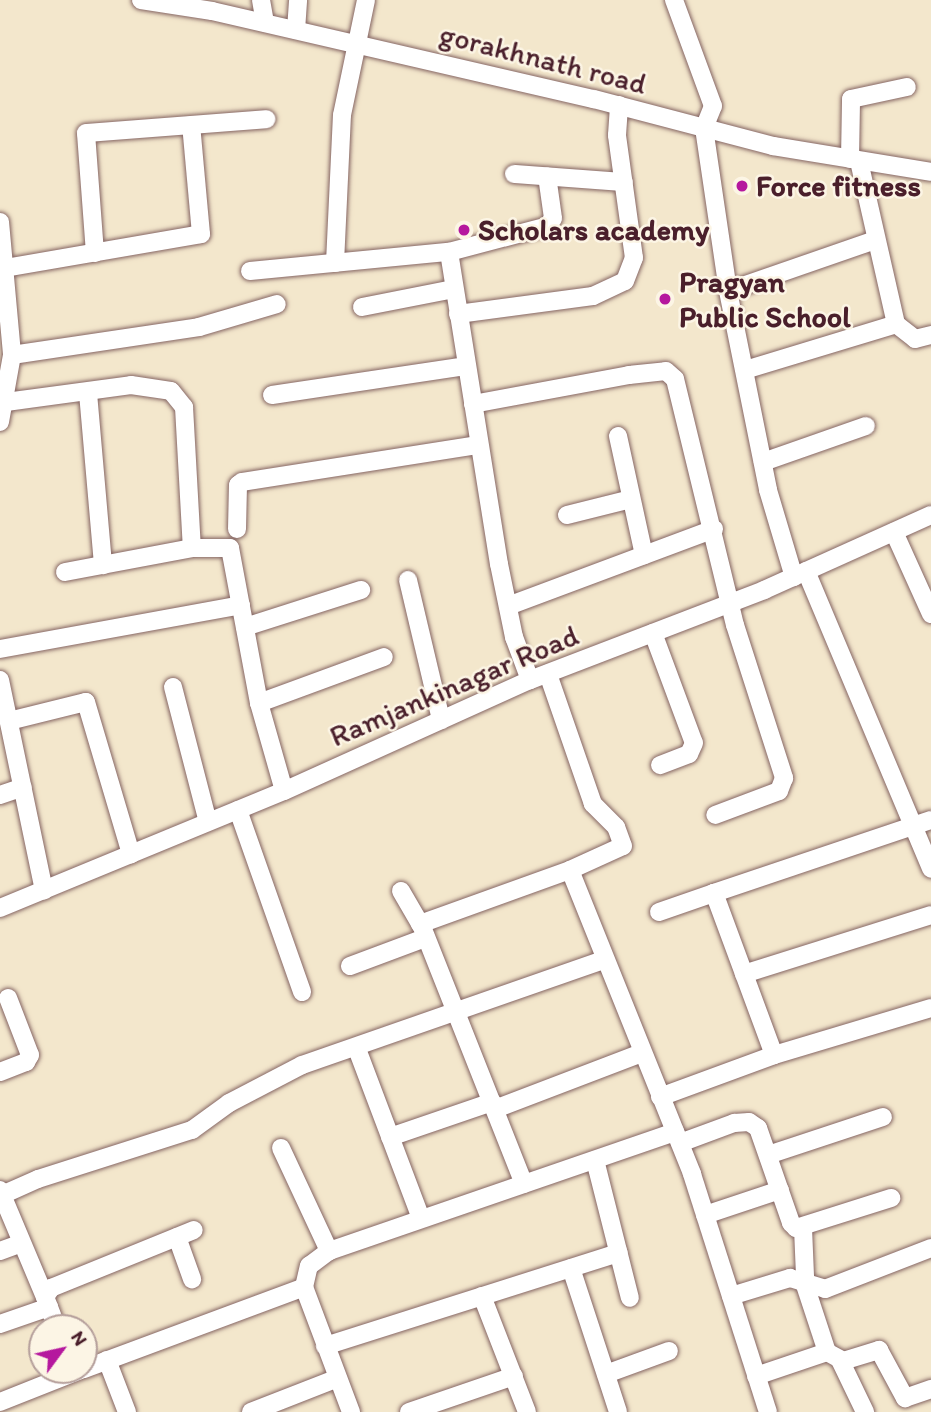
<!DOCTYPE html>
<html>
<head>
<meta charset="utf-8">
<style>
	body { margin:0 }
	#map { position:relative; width:931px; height:1412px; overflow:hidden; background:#f3e7cc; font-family:Itim,sans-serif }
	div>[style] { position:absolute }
	.roads { filter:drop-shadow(0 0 2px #856563) drop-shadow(0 0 2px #856563) }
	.minor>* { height:18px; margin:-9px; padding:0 9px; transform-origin:9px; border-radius:9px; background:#fff }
	.dots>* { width:19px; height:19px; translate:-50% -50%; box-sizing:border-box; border:4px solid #fcf5e5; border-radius:50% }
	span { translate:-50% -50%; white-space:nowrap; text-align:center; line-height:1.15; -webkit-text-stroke:5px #fcf5e5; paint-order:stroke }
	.street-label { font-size:30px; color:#4a1f2b }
	.poi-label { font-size:30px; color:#4a1f2b; font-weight:700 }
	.left { translate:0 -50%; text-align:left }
	.north { position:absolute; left:28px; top:1314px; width:70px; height:70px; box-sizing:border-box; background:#fcf5e5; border:2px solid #b59f9b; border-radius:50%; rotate:57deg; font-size:19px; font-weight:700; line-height:28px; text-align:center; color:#4a1f2b }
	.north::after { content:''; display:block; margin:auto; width:24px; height:32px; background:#b5179e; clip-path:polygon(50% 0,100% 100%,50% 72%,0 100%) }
</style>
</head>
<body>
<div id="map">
	<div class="roads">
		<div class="minor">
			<div style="left:141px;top:0;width:72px;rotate:8.8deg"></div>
			<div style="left:212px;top:11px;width:392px;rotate:13deg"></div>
			<div style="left:594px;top:99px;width:185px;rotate:14.7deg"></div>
			<div style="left:773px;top:146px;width:160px;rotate:9.3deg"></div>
			<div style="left:261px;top:0;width:23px;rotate:80deg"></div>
			<div style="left:674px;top:0;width:113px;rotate:69.8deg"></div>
			<div style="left:713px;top:106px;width:24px;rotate:112deg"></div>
			<div style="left:704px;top:128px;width:165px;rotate:81.6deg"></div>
			<div style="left:728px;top:291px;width:203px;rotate:78.6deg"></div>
			<div style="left:768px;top:490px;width:91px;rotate:73.4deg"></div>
			<div style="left:296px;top:30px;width:30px;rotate:-86deg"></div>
			<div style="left:850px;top:159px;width:60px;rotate:-89deg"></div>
			<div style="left:851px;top:99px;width:57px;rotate:-12.1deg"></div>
			<div style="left:514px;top:174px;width:110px;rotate:4.2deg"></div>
			<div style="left:0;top:222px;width:134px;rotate:84.8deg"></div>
			<div style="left:12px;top:355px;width:68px;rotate:100.2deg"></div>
			<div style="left:449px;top:252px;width:316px;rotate:80.9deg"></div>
			<div style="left:499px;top:564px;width:75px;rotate:78.4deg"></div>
			<div style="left:514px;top:637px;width:46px;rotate:69.6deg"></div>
			<div style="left:95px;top:253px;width:120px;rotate:-94.3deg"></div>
			<div style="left:86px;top:133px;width:181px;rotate:-4.4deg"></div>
			<div style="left:335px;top:263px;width:148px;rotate:-87.3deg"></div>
			<div style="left:342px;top:115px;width:117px;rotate:-78.2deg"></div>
			<div style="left:5px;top:268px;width:199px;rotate:-9.8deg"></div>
			<div style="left:201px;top:234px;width:109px;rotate:-95.2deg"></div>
			<div style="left:250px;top:271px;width:200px;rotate:-5.5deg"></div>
			<div style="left:449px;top:252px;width:102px;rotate:-14.7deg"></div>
			<div style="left:548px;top:226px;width:9px;rotate:-58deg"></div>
			<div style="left:553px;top:218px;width:42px;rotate:-98.1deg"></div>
			<div style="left:728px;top:291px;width:156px;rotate:-19.1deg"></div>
			<div style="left:362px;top:307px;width:94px;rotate:-11.1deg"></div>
			<div style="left:458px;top:314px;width:136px;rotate:-7.6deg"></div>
			<div style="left:593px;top:296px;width:35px;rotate:-25deg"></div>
			<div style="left:625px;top:281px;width:25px;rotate:-69deg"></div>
			<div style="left:634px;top:258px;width:124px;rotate:-97.9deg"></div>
			<div style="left:617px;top:135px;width:30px;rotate:-86deg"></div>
			<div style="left:896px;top:324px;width:24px;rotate:38deg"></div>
			<div style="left:915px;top:339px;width:16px;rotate:-14deg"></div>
			<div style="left:12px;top:355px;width:189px;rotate:-8.5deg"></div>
			<div style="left:199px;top:327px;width:81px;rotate:-16.4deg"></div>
			<div style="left:745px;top:370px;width:158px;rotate:-16.9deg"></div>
			<div style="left:896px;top:324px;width:167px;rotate:-102.8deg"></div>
			<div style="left:88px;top:393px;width:173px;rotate:85deg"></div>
			<div style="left:272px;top:395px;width:197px;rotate:-8.5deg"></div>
			<div style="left:6px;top:402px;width:126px;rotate:-7.7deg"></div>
			<div style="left:131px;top:385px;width:40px;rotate:8.5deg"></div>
			<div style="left:171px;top:391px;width:21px;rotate:51deg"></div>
			<div style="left:184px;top:407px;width:141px;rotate:86.8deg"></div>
			<div style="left:473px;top:404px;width:159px;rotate:-10.5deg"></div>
			<div style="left:629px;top:375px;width:37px;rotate:-6deg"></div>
			<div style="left:666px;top:371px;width:12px;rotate:42deg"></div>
			<div style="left:675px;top:379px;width:253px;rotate:76.3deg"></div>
			<div style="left:735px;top:625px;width:161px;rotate:72.2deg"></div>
			<div style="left:784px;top:778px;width:14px;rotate:111deg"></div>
			<div style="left:779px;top:791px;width:68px;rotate:159.4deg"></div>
			<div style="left:618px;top:436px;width:122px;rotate:77.7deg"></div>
			<div style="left:763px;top:462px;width:109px;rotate:-19.3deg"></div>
			<div style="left:567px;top:515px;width:66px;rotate:-14deg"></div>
			<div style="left:237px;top:529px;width:44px;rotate:-88.7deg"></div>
			<div style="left:238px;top:485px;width:5px;rotate:-37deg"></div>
			<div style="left:242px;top:482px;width:240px;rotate:-8.9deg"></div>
			<div style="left:894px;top:532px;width:90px;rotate:65.7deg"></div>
			<div style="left:806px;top:571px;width:323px;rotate:67.2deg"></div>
			<div style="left:65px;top:572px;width:129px;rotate:-10.7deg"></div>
			<div style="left:192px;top:548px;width:38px"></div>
			<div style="left:230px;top:548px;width:158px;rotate:79.4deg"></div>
			<div style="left:259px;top:703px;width:91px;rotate:74.1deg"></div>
			<div style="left:408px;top:580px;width:144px;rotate:76.7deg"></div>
			<div style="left:508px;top:606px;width:220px;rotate:-20.5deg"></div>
			<div style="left:245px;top:627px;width:122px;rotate:-17.7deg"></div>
			<div style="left:653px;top:633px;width:117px;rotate:69.6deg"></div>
			<div style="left:694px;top:743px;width:12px;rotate:114deg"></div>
			<div style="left:689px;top:754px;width:31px;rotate:159deg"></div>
			<div style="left:0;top:649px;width:245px;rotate:-10.3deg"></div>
			<div style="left:0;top:680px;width:215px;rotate:78.2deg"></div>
			<div style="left:173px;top:687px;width:139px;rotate:75.5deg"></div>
			<div style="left:259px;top:703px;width:133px;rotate:-20.2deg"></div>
			<div style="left:9px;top:721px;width:79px;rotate:-13.9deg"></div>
			<div style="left:86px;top:702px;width:159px;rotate:73.5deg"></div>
			<div style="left:0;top:795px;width:24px;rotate:-19deg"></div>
			<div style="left:238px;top:810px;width:193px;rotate:70.6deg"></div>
			<div style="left:570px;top:870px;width:328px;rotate:68.1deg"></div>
			<div style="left:692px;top:1174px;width:250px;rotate:72.3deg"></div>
			<div style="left:401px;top:891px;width:44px;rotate:59.9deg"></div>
			<div style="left:423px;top:929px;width:274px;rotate:68.4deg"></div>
			<div style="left:0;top:908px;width:307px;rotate:-22.4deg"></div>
			<div style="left:284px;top:791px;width:270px;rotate:-24.3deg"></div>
			<div style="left:530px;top:680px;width:251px;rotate:-21deg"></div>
			<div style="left:764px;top:590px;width:183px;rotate:-24.2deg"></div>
			<div style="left:659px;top:912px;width:58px;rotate:-19.1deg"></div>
			<div style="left:420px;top:924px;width:159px;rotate:-19.8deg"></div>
			<div style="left:570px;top:870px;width:58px;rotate:-24.4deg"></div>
			<div style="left:623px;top:846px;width:20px;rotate:-110deg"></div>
			<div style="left:616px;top:827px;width:33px;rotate:-135deg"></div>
			<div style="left:593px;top:804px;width:138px;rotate:-109.1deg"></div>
			<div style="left:350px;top:966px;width:80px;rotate:-20.5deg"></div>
			<div style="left:744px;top:974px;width:196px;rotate:-17.5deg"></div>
			<div style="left:357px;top:1049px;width:181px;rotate:69.3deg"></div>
			<div style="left:774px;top:1055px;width:173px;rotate:-110.3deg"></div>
			<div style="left:714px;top:893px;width:229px;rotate:-18.6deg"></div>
			<div style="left:0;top:1072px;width:28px;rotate:-21deg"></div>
			<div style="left:26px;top:1062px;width:8px;rotate:-60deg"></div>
			<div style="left:30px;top:1055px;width:61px;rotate:-111.1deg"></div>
			<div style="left:660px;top:1097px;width:121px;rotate:-20.2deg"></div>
			<div style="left:774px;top:1055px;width:164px;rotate:-16.7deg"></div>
			<div style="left:495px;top:1109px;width:157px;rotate:-20.9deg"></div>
			<div style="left:390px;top:1137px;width:108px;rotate:-18.9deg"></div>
			<div style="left:680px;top:1143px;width:58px;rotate:-20.3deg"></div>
			<div style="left:734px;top:1123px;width:15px;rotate:-4deg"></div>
			<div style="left:749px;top:1122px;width:11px;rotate:34deg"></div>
			<div style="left:758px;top:1128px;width:101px;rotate:70.8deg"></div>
			<div style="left:791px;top:1223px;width:7px;rotate:45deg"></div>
			<div style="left:796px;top:1228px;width:100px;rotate:-17.5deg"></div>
			<div style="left:281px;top:1148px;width:114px;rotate:65deg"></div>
			<div style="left:768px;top:1155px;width:121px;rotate:-18.3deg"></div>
			<div style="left:595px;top:1160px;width:142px;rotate:75.8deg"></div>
			<div style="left:0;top:1190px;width:116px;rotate:67.2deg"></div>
			<div style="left:2px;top:1195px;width:39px;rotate:-24deg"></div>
			<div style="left:38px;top:1179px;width:162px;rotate:-17.7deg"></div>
			<div style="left:192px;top:1130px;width:46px;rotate:-36.1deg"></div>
			<div style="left:229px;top:1103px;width:82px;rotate:-27.5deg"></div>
			<div style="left:302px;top:1065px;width:320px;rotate:-19.2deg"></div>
			<div style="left:705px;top:1215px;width:79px;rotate:-18.4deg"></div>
			<div style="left:803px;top:1228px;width:48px;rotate:87.6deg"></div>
			<div style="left:177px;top:1237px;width:45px;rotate:70.3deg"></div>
			<div style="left:0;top:1251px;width:23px;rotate:-20deg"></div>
			<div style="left:571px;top:1268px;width:151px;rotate:71.9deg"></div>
			<div style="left:304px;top:1287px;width:134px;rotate:69.4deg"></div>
			<div style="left:482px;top:1296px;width:124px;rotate:68.8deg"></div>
			<div style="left:731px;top:1296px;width:62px;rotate:-17deg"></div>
			<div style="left:790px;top:1278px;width:37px;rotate:17deg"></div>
			<div style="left:825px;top:1289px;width:114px;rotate:-21.1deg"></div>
			<div style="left:0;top:1324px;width:52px;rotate:-19.1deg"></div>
			<div style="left:57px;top:1328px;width:33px;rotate:-111deg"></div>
			<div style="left:45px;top:1297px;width:11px;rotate:-56deg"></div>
			<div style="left:51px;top:1288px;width:154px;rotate:-22.1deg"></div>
			<div style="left:325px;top:1346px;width:308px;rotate:-17.6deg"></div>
			<div style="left:827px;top:1352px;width:18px;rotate:29deg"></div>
			<div style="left:843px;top:1361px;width:38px;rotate:-17deg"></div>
			<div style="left:879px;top:1350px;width:55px;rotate:61.6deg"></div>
			<div style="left:905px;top:1398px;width:28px;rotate:-19deg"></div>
			<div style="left:107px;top:1360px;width:56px;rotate:69deg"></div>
			<div style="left:840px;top:1360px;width:58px;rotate:64.3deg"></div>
			<div style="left:84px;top:1369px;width:235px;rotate:-20.4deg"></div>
			<div style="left:304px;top:1287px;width:22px;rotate:-77deg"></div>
			<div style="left:309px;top:1266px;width:25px;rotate:-37deg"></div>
			<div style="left:329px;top:1251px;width:366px;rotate:-19deg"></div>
			<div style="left:606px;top:1374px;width:67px;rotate:-20.1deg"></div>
			<div style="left:756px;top:1376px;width:75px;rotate:-18.7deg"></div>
			<div style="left:827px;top:1352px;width:74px;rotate:-108.2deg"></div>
			<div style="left:0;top:1402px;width:87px;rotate:-21.6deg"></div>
			<div style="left:251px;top:1412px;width:93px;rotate:-21.3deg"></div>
			<div style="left:409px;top:1412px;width:111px;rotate:-18.9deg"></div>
		</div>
	</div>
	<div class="dots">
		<div style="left:742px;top:186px;background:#b5179e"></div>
		<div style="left:464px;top:230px;background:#b5179e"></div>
		<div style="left:665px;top:299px;background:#b5179e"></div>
	</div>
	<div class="street-label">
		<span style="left:543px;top:59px;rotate:14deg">gorakhnath road</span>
		<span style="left:454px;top:686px;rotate:-23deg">Ramjankinagar Road</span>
	</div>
	<div class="poi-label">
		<span class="left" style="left:756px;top:186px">Force fitness</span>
		<span class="left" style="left:478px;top:230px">Scholars academy</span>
		<span class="left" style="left:679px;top:299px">Pragyan<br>Public School</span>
	</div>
	<div class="north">N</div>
</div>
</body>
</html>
